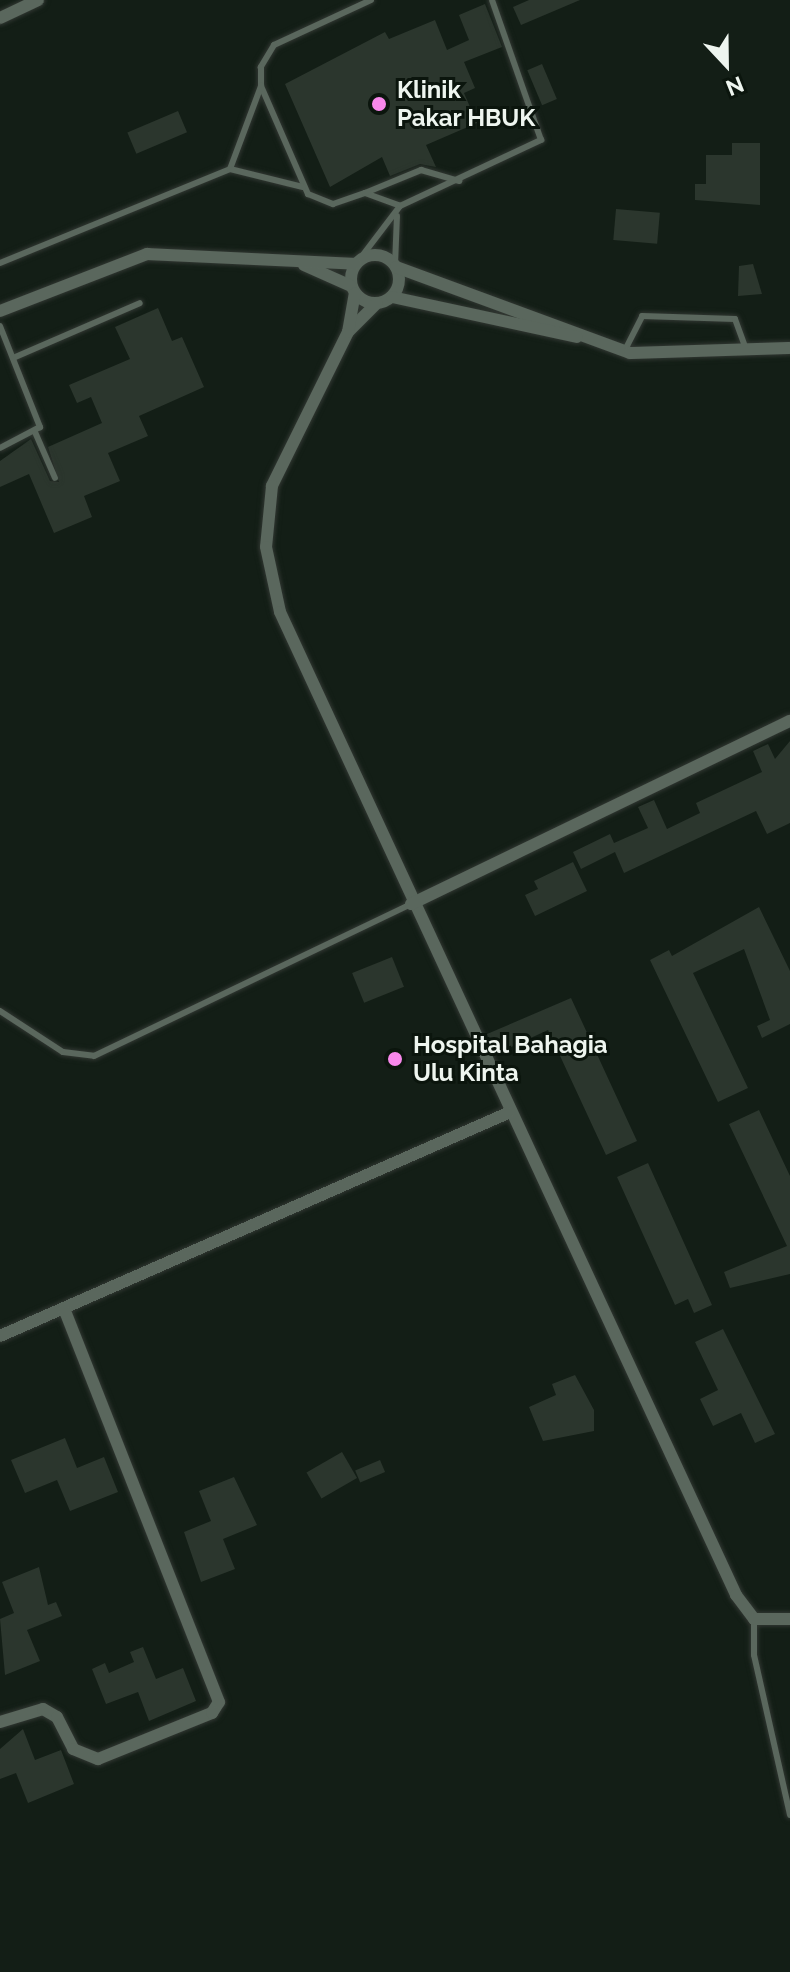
<!DOCTYPE html>
<html>
<head>
<meta charset="utf-8">
<style>
	body { margin:0 }
	#map { position:relative; width:790px; height:1972px; overflow:hidden; background:#131e16; font-family:Raleway,sans-serif }
	div>[style] { position:absolute }
	.building>* { inset:0; background:#2b362d; transform-origin:0 0 }
	.roads { filter:drop-shadow(0 0 2px #313732) drop-shadow(0 0 2px #313732) }
	.service>* { height:6px; margin:-3px; padding:0 3px; transform-origin:3px; border-radius:3px; background:#5a675d }
	.minor>* { height:12px; margin:-6px; padding:0 6px; transform-origin:6px; border-radius:6px; background:#5a675d }
	.minor>.ring { margin:-6px; padding:0; box-sizing:content-box; background:none; border:12px solid #5a675d; border-radius:50% }
	.dots>* { width:22px; height:22px; translate:-50% -50%; box-sizing:border-box; border:4px solid #0b150d; border-radius:50% }
	span { translate:-50% -50%; white-space:nowrap; text-align:center; line-height:1.15; -webkit-text-stroke:6px #0b150d; paint-order:stroke }
	.poi-label { font-size:24px; color:#eef5ef; font-weight:700 }
	.left { translate:0 -50%; text-align:left }
	.north { position:absolute; left:686px; top:24px; width:80px; height:80px; -webkit-text-stroke:6px #0b150d; paint-order:stroke; rotate:158deg; font-size:22px; font-weight:700; line-height:32px; text-align:center; color:#eef5ef }
	.north::after { content:''; display:block; margin:auto; width:28px; height:36px; background:#eef5ef; clip-path:polygon(50% 0,100% 100%,50% 72%,0 100%) }
</style>
</head>
<body>
<div id="map">
	<div class="building">
		<div style="clip-path:polygon(529px 0,580px 0,521px 25px,513px 7px)"></div>
		<div style="clip-path:polygon(485px 4px,502px 47px,464px 62px,475px 88px,464px 93px,477px 123px,426px 145px,436px 167px,420px 164px,390px 176px,382px 157px,330px 187px,285px 84px,385px 32px,389px 39px,435px 20px,447px 50px,469px 40px,459px 15px)"></div>
		<div style="left:542px;top:64px;width:38px;height:16px;rotate:67deg"></div>
		<div style="left:178px;top:111px;width:23px;height:55px;rotate:67deg"></div>
		<div style="clip-path:polygon(732px 143px,760px 143px,760px 205px,695px 200px,695px 184px,706px 184px,706px 155px,732px 155px)"></div>
		<div style="left:616px;top:209px;width:44px;height:31px;rotate:5deg"></div>
		<div style="clip-path:polygon(753px 264px,762px 294px,738px 296px,739px 266px)"></div>
		<div style="clip-path:polygon(158px 308px,172px 341px,182px 337px,204px 387px,139px 416px,148px 436px,108px 453px,120px 481px,84px 496px,92px 517px,54px 533px,29px 474px,0 487px,0 461px,31px 439px,50px 481px,59px 482px,48px 447px,102px 423px,91px 397px,77px 403px,69px 385px,130px 359px,115px 327px)"></div>
		<div style="clip-path:polygon(790px 741px,790px 823px,767px 834px,756px 811px,624px 873px,615px 852px,581px 869px,573px 852px,610px 834px,614px 843px,648px 828px,638px 807px,654px 800px,667px 829px,700px 813px,696px 803px,762px 772px,753px 751px,768px 744px,775px 759px)"></div>
		<div style="clip-path:polygon(573px 862px,587px 891px,535px 916px,525px 895px,538px 889px,534px 881px)"></div>
		<div style="clip-path:polygon(759px 907px,790px 971px,790px 1024px,762px 1038px,757px 1026px,770px 1020px,744px 949px,693px 973px,748px 1088px,718px 1102px,650px 960px,669px 950px,672px 956px)"></div>
		<div style="left:392px;top:957px;width:32px;height:43px;rotate:68deg"></div>
		<div style="clip-path:polygon(571px 998px,637px 1141px,606px 1155px,548px 1030px,496px 1054px,487px 1034px)"></div>
		<div style="clip-path:polygon(759px 1110px,790px 1176px,790px 1274px,730px 1288px,724px 1272px,787px 1246px,729px 1124px)"></div>
		<div style="clip-path:polygon(648px 1163px,712px 1305px,694px 1313px,688px 1299px,675px 1305px,617px 1177px)"></div>
		<div style="clip-path:polygon(723px 1329px,775px 1434px,755px 1443px,741px 1413px,713px 1426px,700px 1399px,718px 1390px,695px 1342px)"></div>
		<div style="clip-path:polygon(575px 1375px,594px 1410px,594px 1431px,543px 1441px,529px 1407px,556px 1395px,552px 1384px)"></div>
		<div style="clip-path:polygon(65px 1438px,77px 1468px,104px 1457px,118px 1492px,70px 1511px,57px 1480px,25px 1493px,11px 1460px)"></div>
		<div style="left:342px;top:1452px;width:30px;height:41px;rotate:60deg"></div>
		<div style="left:380px;top:1460px;width:13px;height:27px;rotate:67deg"></div>
		<div style="clip-path:polygon(234px 1477px,257px 1525px,223px 1539px,235px 1569px,201px 1582px,184px 1532px,211px 1521px,199px 1491px)"></div>
		<div style="clip-path:polygon(39px 1567px,48px 1605px,56px 1602px,62px 1616px,27px 1630px,40px 1661px,5px 1675px,0 1619px,14px 1613px,2px 1582px)"></div>
		<div style="clip-path:polygon(143px 1647px,156px 1679px,183px 1668px,196px 1701px,149px 1721px,138px 1692px,106px 1704px,92px 1669px,105px 1663px,109px 1673px,134px 1662px,130px 1652px)"></div>
		<div style="clip-path:polygon(23px 1729px,35px 1760px,61px 1750px,74px 1784px,28px 1803px,16px 1773px,0 1779px,0 1749px)"></div>
	</div>
	<div class="roads">
		<div class="service">
			<div style="left:371px;top:0;width:107px;rotate:155.1deg"></div>
			<div style="left:274px;top:45px;width:26px;rotate:121deg"></div>
			<div style="left:261px;top:67px;width:19px;rotate:90deg"></div>
			<div style="left:261px;top:86px;width:118px;rotate:66.5deg"></div>
			<div style="left:308px;top:194px;width:27px;rotate:22deg"></div>
			<div style="left:333px;top:204px;width:34px;rotate:-19deg"></div>
			<div style="left:365px;top:193px;width:37px;rotate:20deg"></div>
			<div style="left:230px;top:169px;width:89px;rotate:-69.5deg"></div>
			<div style="left:365px;top:193px;width:61px;rotate:-22.3deg"></div>
			<div style="left:421px;top:170px;width:40px;rotate:16deg"></div>
			<div style="left:359px;top:260px;width:68px;rotate:-52.8deg"></div>
			<div style="left:400px;top:206px;width:156px;rotate:-25.1deg"></div>
			<div style="left:541px;top:140px;width:148px;rotate:-109.3deg"></div>
			<div style="left:0;top:263px;width:248px;rotate:-22.2deg"></div>
			<div style="left:230px;top:169px;width:75px;rotate:13.9deg"></div>
			<div style="left:395px;top:265px;width:49px;rotate:-87.7deg"></div>
			<div style="left:0;top:326px;width:109px;rotate:68.4deg"></div>
			<div style="left:40px;top:427px;width:45px;rotate:152.3deg"></div>
			<div style="left:625px;top:350px;width:38px;rotate:-63deg"></div>
			<div style="left:642px;top:316px;width:93px;rotate:1.8deg"></div>
			<div style="left:735px;top:319px;width:33px;rotate:70deg"></div>
			<div style="left:13px;top:358px;width:138px;rotate:-23.4deg"></div>
			<div style="left:35px;top:432px;width:50px;rotate:66.5deg"></div>
			<div style="left:0;top:1011px;width:75px;rotate:33.1deg"></div>
			<div style="left:63px;top:1052px;width:31px;rotate:7deg"></div>
			<div style="left:94px;top:1056px;width:352px;rotate:-25.6deg"></div>
			<div style="left:754px;top:1619px;width:36px;rotate:90deg"></div>
			<div style="left:754px;top:1655px;width:164px;rotate:77.3deg"></div>
		</div>
		<div class="minor">
			<div style="left:0;top:18px;width:42px;rotate:-25.3deg"></div>
			<div class="ring" style="left:351px;top:255px;width:36px;height:36px"></div>
			<div style="left:304px;top:265px;width:51px;rotate:24.1deg"></div>
			<div style="left:396px;top:267px;width:249px;rotate:20.2deg"></div>
			<div style="left:630px;top:353px;width:160px;rotate:-1.8deg"></div>
			<div style="left:392px;top:297px;width:189px;rotate:12.2deg"></div>
			<div style="left:377px;top:303px;width:41px;rotate:135deg"></div>
			<div style="left:348px;top:332px;width:172px;rotate:116.3deg"></div>
			<div style="left:272px;top:486px;width:61px;rotate:95.6deg"></div>
			<div style="left:266px;top:547px;width:66px;rotate:77.8deg"></div>
			<div style="left:280px;top:612px;width:1084px;rotate:65.11deg"></div>
			<div style="left:736px;top:1595px;width:30px;rotate:53deg"></div>
			<div style="left:754px;top:1619px;width:36px"></div>
			<div style="left:0;top:311px;width:158px;rotate:-21.2deg"></div>
			<div style="left:147px;top:254px;width:209px;rotate:2.7deg"></div>
			<div style="left:348px;top:332px;width:39px;rotate:-80deg"></div>
			<div style="left:411px;top:904px;width:421px;rotate:-25.8deg"></div>
			<div style="left:0;top:1336px;width:555px;rotate:-23.7deg"></div>
			<div style="left:0;top:1722px;width:45px;rotate:-16.8deg"></div>
			<div style="left:43px;top:1709px;width:16px;rotate:30deg"></div>
			<div style="left:57px;top:1717px;width:36px;rotate:63deg"></div>
			<div style="left:73px;top:1749px;width:27px;rotate:22deg"></div>
			<div style="left:98px;top:1759px;width:123px;rotate:-22deg"></div>
			<div style="left:212px;top:1713px;width:13px;rotate:-58deg"></div>
			<div style="left:219px;top:1702px;width:422px;rotate:-111.5deg"></div>
		</div>
	</div>
	<div class="dots">
		<div style="left:379px;top:104px;background:#f888eb"></div>
		<div style="left:395px;top:1059px;background:#f888eb"></div>
	</div>
	<div class="poi-label">
		<span class="left" style="left:397px;top:104px">Klinik<br>Pakar HBUK</span>
		<span class="left" style="left:413px;top:1059px">Hospital Bahagia<br>Ulu Kinta</span>
	</div>
	<div class="north">N</div>
</div>
</body>
</html>
